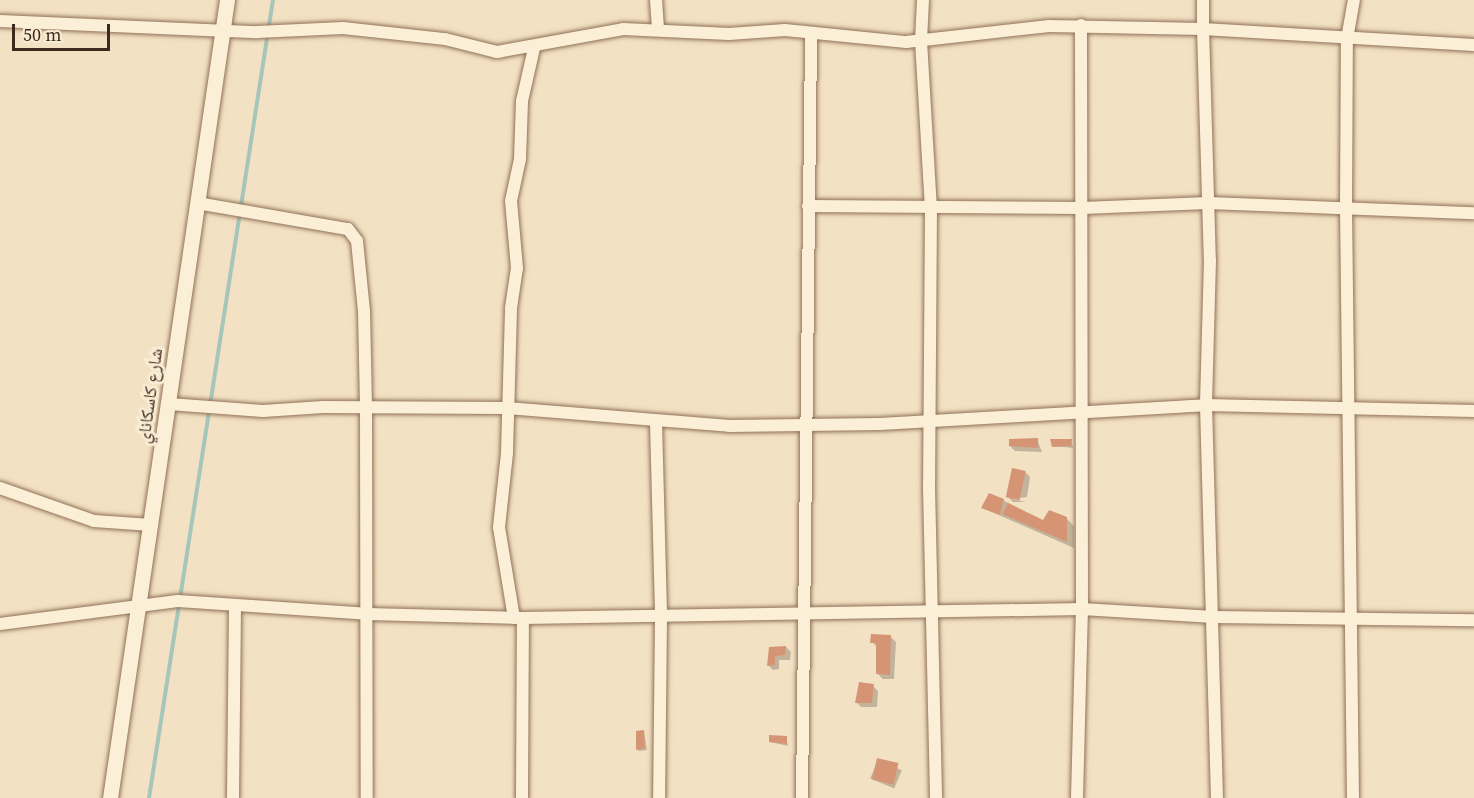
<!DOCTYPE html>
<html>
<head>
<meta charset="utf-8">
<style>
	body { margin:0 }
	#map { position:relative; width:1474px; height:798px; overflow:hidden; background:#f3e1c3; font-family:"Source Serif 4","Noto Naskh Arabic",serif }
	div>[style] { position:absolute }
	.shadow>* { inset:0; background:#0003; transform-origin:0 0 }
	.stream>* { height:4px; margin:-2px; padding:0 2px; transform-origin:2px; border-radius:2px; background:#a6c6ba }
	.building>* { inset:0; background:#d59575; transform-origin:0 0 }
	.roads { filter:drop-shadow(0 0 2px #907157) drop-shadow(0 0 2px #907157) }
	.minor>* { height:12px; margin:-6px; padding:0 6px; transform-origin:6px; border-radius:6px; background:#fcefd8 }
	.tertiary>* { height:15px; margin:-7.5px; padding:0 7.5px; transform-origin:7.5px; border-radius:7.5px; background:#fcefd8 }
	span { translate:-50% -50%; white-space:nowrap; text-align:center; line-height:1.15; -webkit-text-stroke:6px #f9ecd4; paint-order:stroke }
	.street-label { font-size:18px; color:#3e2a1d }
	.scale { position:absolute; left:12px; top:24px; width:98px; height:27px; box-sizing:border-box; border:3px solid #3e2a1d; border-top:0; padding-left:8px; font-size:18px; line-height:21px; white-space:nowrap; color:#3e2a1d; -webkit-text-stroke:4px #f9ecd4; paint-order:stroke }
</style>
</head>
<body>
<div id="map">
	<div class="shadow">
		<div style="clip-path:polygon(1037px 439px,1042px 452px,1015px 451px,1010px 446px)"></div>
		<div style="clip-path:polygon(1071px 440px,1073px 448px,1054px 446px)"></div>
		<div style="clip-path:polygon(1025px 472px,1030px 477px,1027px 497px,1012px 499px,1026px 502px,1013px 502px,1008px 497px)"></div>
		<div style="clip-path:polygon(1003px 500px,1043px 522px,1066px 518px,1074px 526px,1074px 548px,983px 508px)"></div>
		<div style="clip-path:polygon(891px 637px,896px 642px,894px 679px,883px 679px,878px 674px,878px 648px,872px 642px)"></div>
		<div style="clip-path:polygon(786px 647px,791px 652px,790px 660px,779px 660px,779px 669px,773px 670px,768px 665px,770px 649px)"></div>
		<div style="clip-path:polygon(873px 686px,878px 691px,877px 707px,861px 707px,856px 702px)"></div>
		<div style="clip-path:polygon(644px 732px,647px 750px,639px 751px,637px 749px)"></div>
		<div style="clip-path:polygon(786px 737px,788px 746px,770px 742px)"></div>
		<div style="left:878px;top:760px;width:26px;height:20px;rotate:23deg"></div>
	</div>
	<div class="stream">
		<div style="left:149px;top:798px;width:808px;rotate:-81.17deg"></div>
	</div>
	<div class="building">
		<div style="clip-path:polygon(1038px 438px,1038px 448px,1009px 446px,1009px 439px)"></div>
		<div style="clip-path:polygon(1050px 439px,1072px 439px,1071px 446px,1052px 447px)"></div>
		<div style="left:1012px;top:468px;width:14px;height:30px;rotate:12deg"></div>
		<div style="clip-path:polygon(989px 493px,1004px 499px,1000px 515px,981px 508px)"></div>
		<div style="clip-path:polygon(1008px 503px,1043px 520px,1049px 510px,1067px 517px,1067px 542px,1002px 514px)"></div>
		<div style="clip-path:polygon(871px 634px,891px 635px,890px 675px,876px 674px,876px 643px,870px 643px)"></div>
		<div style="clip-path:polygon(786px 646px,785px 655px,775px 656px,775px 665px,767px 666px,769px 647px)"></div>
		<div style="clip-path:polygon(859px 682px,874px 684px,872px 703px,855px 703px)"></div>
		<div style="clip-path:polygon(644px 730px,645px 748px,636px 750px,636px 731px)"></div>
		<div style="clip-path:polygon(769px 735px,787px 736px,787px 744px,769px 742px)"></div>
		<div style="left:877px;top:758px;width:22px;height:22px;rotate:13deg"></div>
	</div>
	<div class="roads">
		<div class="minor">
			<div style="left:656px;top:0;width:30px;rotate:86deg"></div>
			<div style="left:923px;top:0;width:41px;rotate:92.8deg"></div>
			<div style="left:921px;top:41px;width:167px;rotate:86.6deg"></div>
			<div style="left:931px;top:208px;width:279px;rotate:90.4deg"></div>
			<div style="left:929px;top:487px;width:311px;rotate:88.7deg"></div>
			<div style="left:1203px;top:0;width:29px;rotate:90deg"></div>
			<div style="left:1203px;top:29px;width:271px;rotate:3.4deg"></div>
			<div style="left:0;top:21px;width:257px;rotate:2.5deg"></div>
			<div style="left:257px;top:32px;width:86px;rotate:-2.7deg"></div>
			<div style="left:343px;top:28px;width:103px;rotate:6.2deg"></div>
			<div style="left:445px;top:39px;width:54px;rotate:14deg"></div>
			<div style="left:497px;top:52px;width:128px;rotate:-10.3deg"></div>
			<div style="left:623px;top:29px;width:106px;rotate:2.7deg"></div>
			<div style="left:729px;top:34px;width:56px;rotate:-4.1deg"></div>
			<div style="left:785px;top:30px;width:122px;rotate:5.7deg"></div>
			<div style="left:906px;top:42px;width:144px;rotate:-6.4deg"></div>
			<div style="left:1049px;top:26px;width:154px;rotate:1.1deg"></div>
			<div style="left:1203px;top:29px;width:231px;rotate:88.3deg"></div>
			<div style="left:1210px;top:260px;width:145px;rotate:91.6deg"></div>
			<div style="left:1206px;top:405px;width:393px;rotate:88.4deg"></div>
			<div style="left:197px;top:203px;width:153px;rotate:9.8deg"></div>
			<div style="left:348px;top:229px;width:15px;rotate:53deg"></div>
			<div style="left:357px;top:241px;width:70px;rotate:84.3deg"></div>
			<div style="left:364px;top:311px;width:98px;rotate:88.8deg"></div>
			<div style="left:366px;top:409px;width:389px;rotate:89.9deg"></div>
			<div style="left:808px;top:206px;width:274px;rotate:0.4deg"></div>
			<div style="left:1082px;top:208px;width:126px;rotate:-2.3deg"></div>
			<div style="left:1208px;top:203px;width:266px;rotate:2.2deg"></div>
			<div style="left:169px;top:404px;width:94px;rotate:4.3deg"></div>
			<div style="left:263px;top:411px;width:60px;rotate:-3.8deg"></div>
			<div style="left:323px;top:407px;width:184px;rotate:0.3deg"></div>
			<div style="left:507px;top:408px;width:223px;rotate:4.6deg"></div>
			<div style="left:729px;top:426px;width:151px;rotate:-0.8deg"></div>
			<div style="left:880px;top:424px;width:327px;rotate:-3.3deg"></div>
			<div style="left:1206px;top:405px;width:268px;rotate:1.3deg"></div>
			<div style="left:656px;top:422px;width:195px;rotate:88.5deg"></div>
			<div style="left:661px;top:617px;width:181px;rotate:90.6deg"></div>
			<div style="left:0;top:488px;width:100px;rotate:19.3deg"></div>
			<div style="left:94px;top:521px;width:57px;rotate:4deg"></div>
			<div style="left:514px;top:618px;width:92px;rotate:-99.4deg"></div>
			<div style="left:499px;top:527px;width:74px;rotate:-83.8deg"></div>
			<div style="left:507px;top:453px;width:145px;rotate:-88.4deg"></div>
			<div style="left:511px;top:308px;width:40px;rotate:-81.5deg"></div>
			<div style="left:517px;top:268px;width:67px;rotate:-95.1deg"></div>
			<div style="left:511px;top:201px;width:43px;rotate:-77.9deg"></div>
			<div style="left:520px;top:159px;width:58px;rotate:-88deg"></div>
			<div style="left:522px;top:101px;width:54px;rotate:-77.2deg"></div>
			<div style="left:0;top:624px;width:179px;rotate:-7.4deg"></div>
			<div style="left:178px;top:601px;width:189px;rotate:3.9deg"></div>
			<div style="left:367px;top:614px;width:156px;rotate:1.5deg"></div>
			<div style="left:523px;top:618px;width:559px;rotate:-0.92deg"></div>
			<div style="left:1082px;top:609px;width:132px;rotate:3.5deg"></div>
			<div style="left:1214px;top:617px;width:260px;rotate:0.7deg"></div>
			<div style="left:233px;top:798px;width:193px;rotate:-89.4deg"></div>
			<div style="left:522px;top:798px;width:180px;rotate:-89.7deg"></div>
			<div style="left:802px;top:798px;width:763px;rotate:-89.32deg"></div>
			<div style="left:1077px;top:798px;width:189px;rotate:-88.5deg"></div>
			<div style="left:1082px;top:609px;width:584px;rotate:-90.1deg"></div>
			<div style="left:1353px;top:798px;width:589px;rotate:-90.68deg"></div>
			<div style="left:1346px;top:209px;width:170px;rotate:-89.7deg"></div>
			<div style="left:1347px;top:39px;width:40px;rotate:-80deg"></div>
		</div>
		<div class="tertiary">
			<div style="left:110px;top:798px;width:807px;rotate:-81.66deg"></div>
		</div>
	</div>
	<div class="street-label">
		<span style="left:150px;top:396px;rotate:-82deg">شارع كاسكاناي</span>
	</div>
	<div class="scale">50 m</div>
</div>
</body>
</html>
